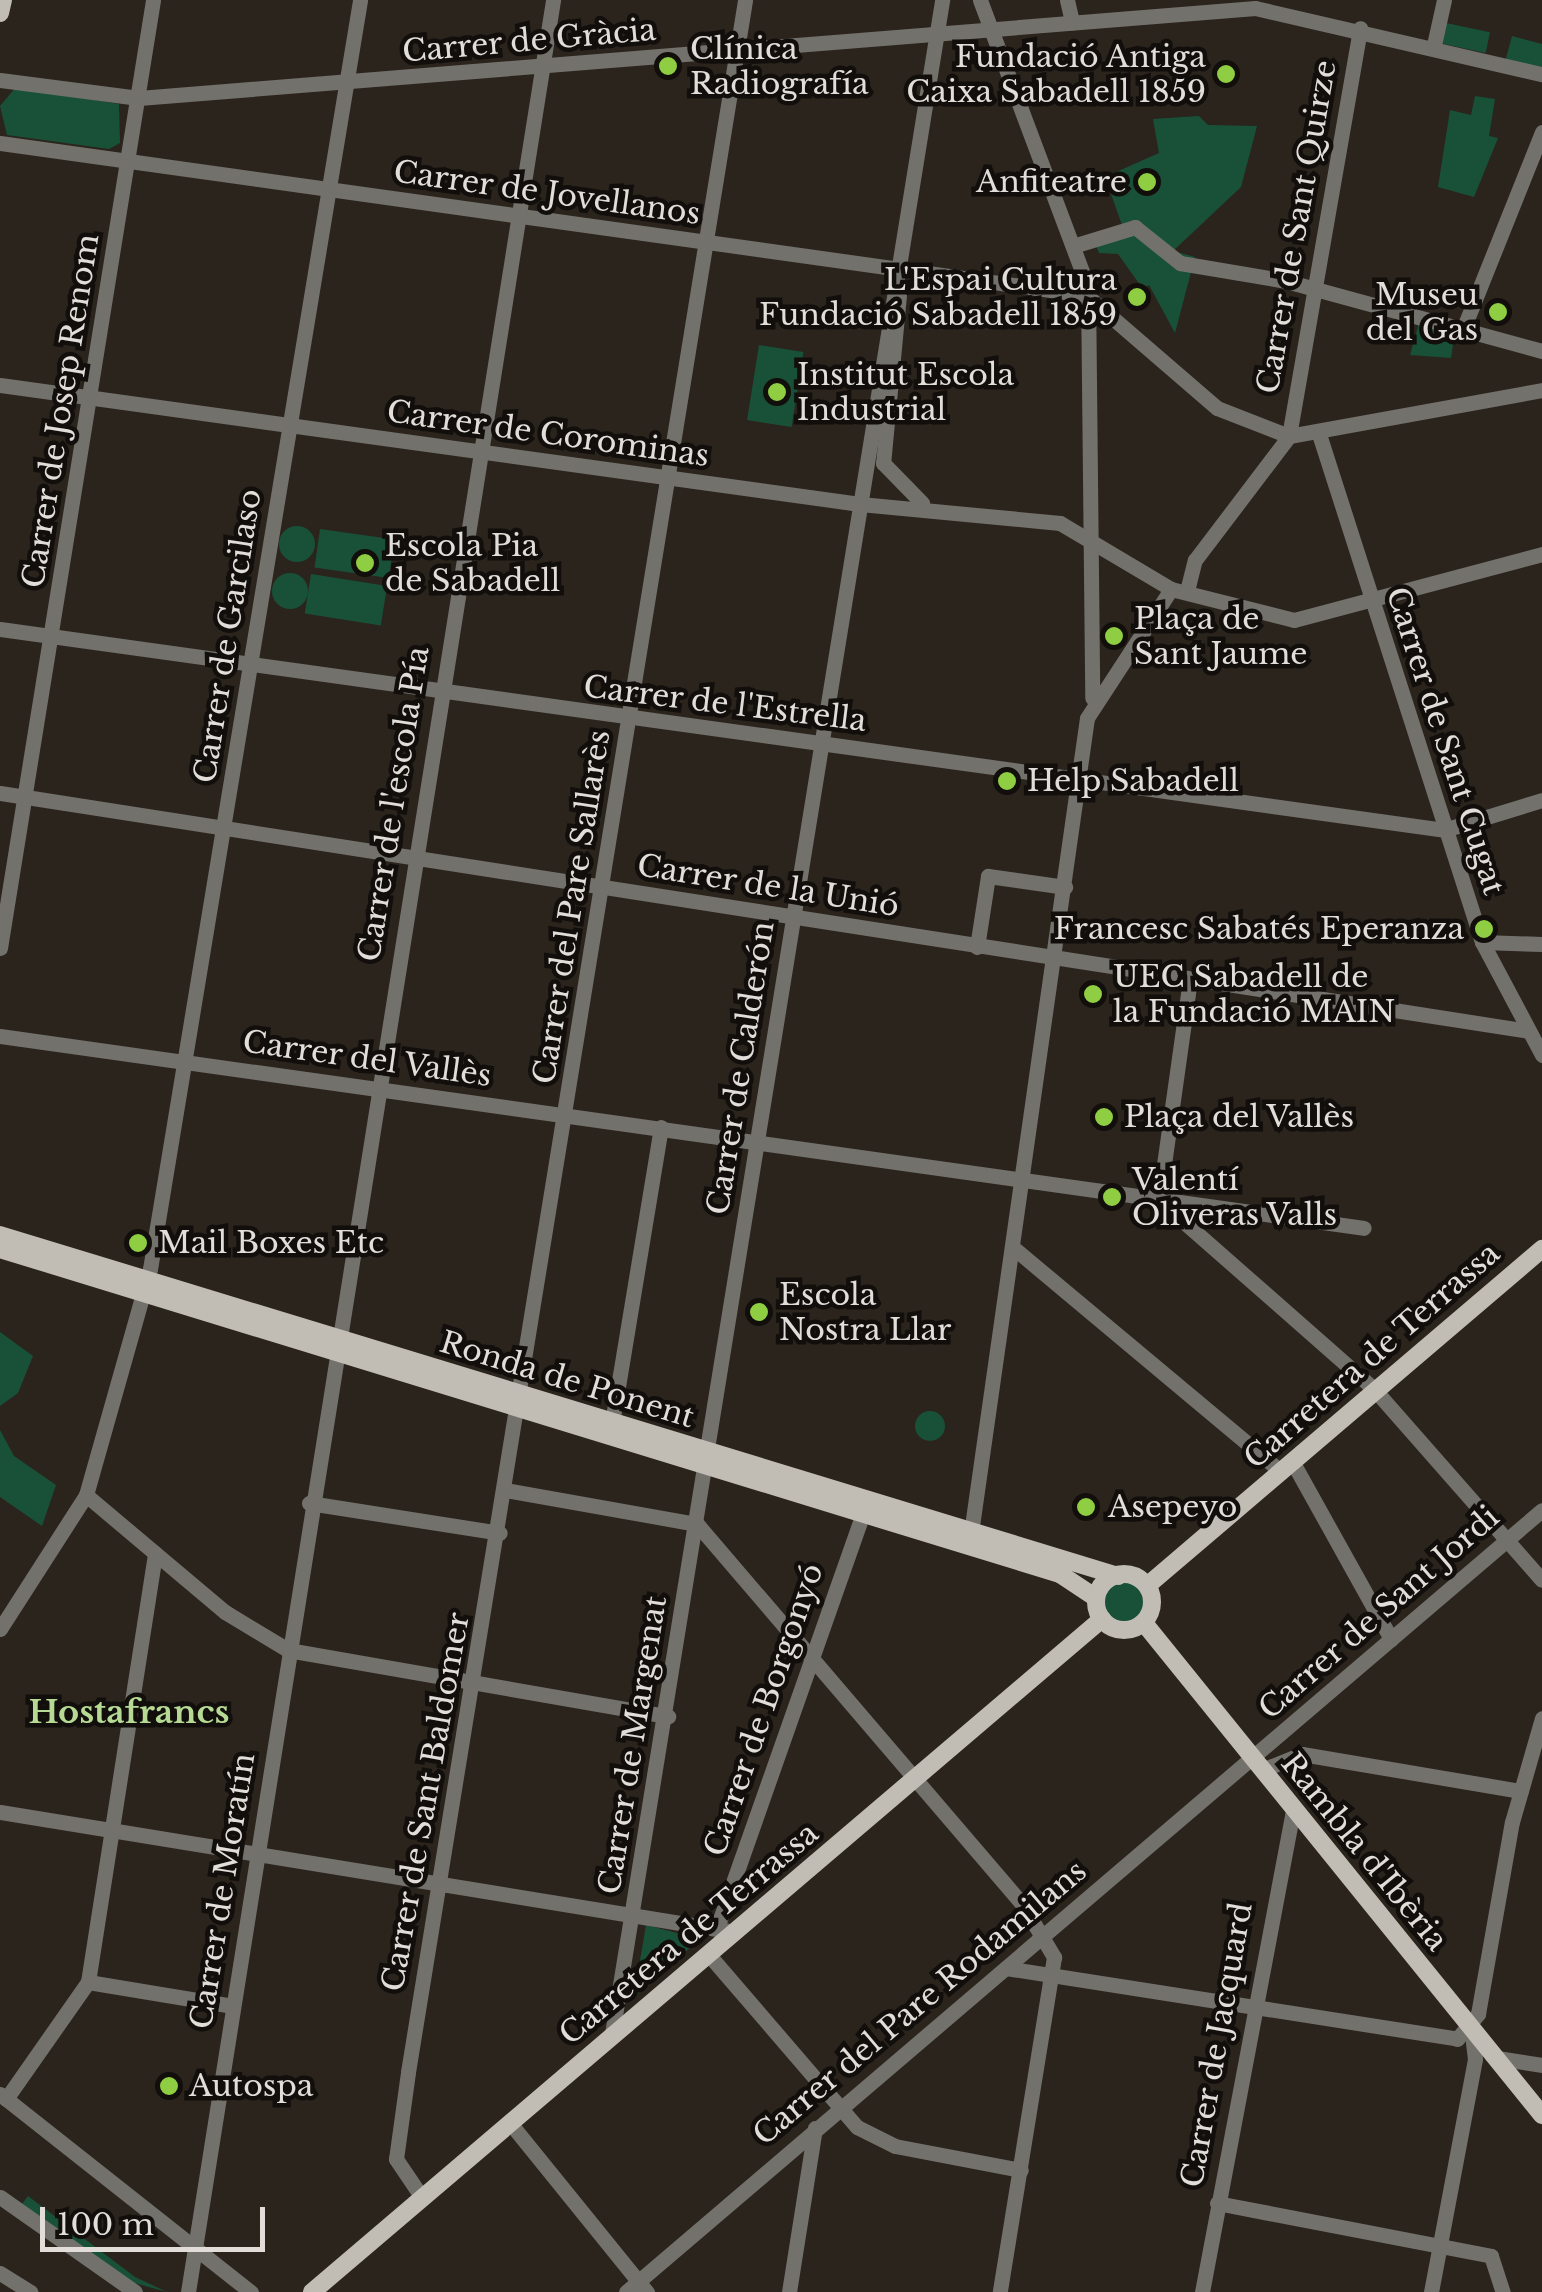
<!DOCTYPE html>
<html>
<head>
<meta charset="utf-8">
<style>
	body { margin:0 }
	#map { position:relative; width:1542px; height:2292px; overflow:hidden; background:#2b241d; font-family:"Libre Baskerville",serif }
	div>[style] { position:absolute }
	.green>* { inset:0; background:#185138; transform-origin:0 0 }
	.round { border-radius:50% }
	.minor>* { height:15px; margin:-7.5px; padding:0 7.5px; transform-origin:7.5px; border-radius:7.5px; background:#73716c }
	.major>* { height:18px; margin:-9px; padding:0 9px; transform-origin:9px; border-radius:9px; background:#c1bdb4 }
	.major>.ring { margin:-9px; padding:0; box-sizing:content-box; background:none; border:18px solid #c1bdb4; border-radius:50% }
	.dots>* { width:28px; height:28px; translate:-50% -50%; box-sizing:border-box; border:5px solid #110e0b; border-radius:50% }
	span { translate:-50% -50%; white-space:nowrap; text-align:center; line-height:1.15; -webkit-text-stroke:9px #110e0b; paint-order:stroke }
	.street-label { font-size:30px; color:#e2ddd9 }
	.poi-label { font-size:30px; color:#e2ddd9 }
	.left { translate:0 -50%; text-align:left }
	.right { translate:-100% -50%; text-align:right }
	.neighbourhood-label { font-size:32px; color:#b6d994; font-weight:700 }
	.scale { position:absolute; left:40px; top:2207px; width:225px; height:45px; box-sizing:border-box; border:5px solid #e2ddd9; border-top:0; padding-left:12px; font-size:30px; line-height:35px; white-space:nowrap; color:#e2ddd9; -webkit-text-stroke:8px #110e0b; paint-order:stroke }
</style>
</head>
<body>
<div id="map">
	<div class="green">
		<div style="left:1446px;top:23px;width:45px;height:21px;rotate:12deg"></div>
		<div style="clip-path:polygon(1512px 36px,1542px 44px,1542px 71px,1505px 62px)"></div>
		<div style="clip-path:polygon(16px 87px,119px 104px,120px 143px,109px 149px,7px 135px,0 106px)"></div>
		<div style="clip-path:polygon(1475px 96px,1495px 99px,1489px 136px,1498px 138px,1474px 197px,1438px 187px,1450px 110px,1471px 115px)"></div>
		<div style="clip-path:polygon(1199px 116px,1208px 125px,1257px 126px,1241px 187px,1173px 251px,1195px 257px,1175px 333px,1149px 285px,1143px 289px,1118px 254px,1099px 253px,1092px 236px,1122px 225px,1105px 177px,1159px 153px,1153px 119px)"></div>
		<div style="clip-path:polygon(1419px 323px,1455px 331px,1451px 358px,1410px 355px)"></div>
		<div style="left:759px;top:345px;width:45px;height:76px;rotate:9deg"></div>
		<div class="round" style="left:279px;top:526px;width:36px;height:36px"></div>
		<div style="left:320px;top:529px;width:75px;height:39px;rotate:8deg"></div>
		<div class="round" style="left:272px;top:573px;width:36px;height:36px"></div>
		<div style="left:311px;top:574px;width:77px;height:40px;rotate:9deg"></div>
		<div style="clip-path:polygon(0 1332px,33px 1356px,18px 1393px,0 1406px)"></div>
		<div class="round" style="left:915px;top:1411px;width:30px;height:30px"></div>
		<div style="clip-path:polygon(0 1430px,14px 1456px,56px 1485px,42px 1526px,0 1497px)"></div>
		<div class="round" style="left:1096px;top:1575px;width:58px;height:58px"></div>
		<div style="clip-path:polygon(646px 1925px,700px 1939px,635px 1996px,634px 1996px)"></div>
		<div style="clip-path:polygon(28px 2196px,135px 2277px,167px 2292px,127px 2281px,22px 2204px)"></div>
	</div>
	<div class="minor">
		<div style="left:980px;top:0;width:307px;rotate:69.4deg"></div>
		<div style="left:1088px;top:287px;width:411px;rotate:89.4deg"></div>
		<div style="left:1067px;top:0;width:23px;rotate:77deg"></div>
		<div style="left:1434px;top:45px;width:46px;rotate:-77.5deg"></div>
		<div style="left:0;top:80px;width:140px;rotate:7.4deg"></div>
		<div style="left:139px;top:98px;width:1120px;rotate:-4.61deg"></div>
		<div style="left:1255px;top:8px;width:294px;rotate:13deg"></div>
		<div style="left:0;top:143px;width:1097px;rotate:7.97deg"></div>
		<div style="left:1086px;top:295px;width:173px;rotate:40.8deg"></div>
		<div style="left:1217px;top:408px;width:77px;rotate:21.3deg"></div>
		<div style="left:1289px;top:436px;width:257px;rotate:-10.3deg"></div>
		<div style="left:1073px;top:246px;width:65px;rotate:-17deg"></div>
		<div style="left:1135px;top:227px;width:58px;rotate:38.7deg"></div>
		<div style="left:1180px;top:263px;width:108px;rotate:9.6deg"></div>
		<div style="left:1286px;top:281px;width:265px;rotate:15.3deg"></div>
		<div style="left:899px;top:295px;width:169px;rotate:95.4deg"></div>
		<div style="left:883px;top:463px;width:56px;rotate:45.7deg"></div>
		<div style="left:1464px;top:327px;width:210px;rotate:-68.2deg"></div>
		<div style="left:0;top:385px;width:868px;rotate:7.88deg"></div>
		<div style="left:860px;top:504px;width:201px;rotate:5.4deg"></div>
		<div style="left:1060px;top:523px;width:129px;rotate:30.7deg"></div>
		<div style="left:1171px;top:589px;width:127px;rotate:14.1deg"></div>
		<div style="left:1294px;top:620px;width:257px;rotate:-14.9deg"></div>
		<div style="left:1319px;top:434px;width:534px;rotate:72.21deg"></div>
		<div style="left:1482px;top:942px;width:128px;rotate:62deg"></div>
		<div style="left:1187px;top:591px;width:32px;rotate:-76deg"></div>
		<div style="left:1195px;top:560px;width:156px;rotate:-52.8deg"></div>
		<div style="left:1289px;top:436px;width:414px;rotate:-80.1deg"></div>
		<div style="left:0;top:629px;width:1458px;rotate:7.92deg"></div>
		<div style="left:1444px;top:830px;width:102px;rotate:-17deg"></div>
		<div style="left:0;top:793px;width:1547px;rotate:8.85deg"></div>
		<div style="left:1482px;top:942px;width:60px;rotate:1.9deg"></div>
		<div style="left:977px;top:947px;width:72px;rotate:-81.2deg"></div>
		<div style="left:988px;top:876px;width:78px;rotate:8.1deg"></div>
		<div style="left:0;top:948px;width:960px;rotate:-80.83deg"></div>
		<div style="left:0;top:1036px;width:1377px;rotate:8.01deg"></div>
		<div style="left:1159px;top:1200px;width:286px;rotate:41.3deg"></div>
		<div style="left:1374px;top:1389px;width:254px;rotate:48.7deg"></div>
		<div style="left:1159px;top:1200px;width:223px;rotate:-82deg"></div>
		<div style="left:1016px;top:1250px;width:344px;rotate:39.9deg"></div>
		<div style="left:612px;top:1423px;width:300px;rotate:-80.6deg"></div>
		<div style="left:1292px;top:1461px;width:204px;rotate:60.9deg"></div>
		<div style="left:506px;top:1490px;width:194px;rotate:10.1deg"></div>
		<div style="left:86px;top:1495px;width:182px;rotate:40.1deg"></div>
		<div style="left:225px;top:1612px;width:74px;rotate:31.1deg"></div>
		<div style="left:288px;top:1650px;width:386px;rotate:9.9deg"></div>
		<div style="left:309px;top:1503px;width:193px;rotate:8.9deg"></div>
		<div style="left:697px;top:1524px;width:501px;rotate:49.45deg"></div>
		<div style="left:1023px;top:1905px;width:61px;rotate:59.2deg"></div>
		<div style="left:1054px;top:1957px;width:339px;rotate:99.2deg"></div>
		<div style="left:971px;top:1533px;width:823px;rotate:-81.9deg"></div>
		<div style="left:1087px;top:718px;width:154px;rotate:-56.9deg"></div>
		<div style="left:0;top:1629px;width:159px;rotate:-57.3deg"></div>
		<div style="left:86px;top:1495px;width:235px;rotate:-74.2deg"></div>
		<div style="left:150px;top:1269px;width:1286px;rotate:-80.6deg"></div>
		<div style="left:1262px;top:1770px;width:43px;rotate:-21.8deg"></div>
		<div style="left:1302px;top:1754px;width:222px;rotate:9.6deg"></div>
		<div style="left:0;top:1812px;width:745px;rotate:9.27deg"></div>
		<div style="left:718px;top:1925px;width:437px;rotate:-70.6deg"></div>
		<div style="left:709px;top:1955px;width:227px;rotate:49.3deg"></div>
		<div style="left:857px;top:2127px;width:42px;rotate:26.6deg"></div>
		<div style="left:895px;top:2146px;width:128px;rotate:10.8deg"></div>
		<div style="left:1006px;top:1968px;width:457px;rotate:8.9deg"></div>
		<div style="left:1457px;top:2039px;width:33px;rotate:-50deg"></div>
		<div style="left:1478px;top:2014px;width:195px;rotate:-80deg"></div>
		<div style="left:1512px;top:1822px;width:108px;rotate:-73.9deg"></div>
		<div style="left:88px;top:1982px;width:434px;rotate:-81.1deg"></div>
		<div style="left:612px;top:2034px;width:2061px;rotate:-80.78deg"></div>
		<div style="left:1497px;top:2058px;width:46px;rotate:8.8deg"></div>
		<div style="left:0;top:2094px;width:320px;rotate:38.3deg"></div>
		<div style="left:6px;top:2099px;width:143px;rotate:-55deg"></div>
		<div style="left:88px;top:1982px;width:147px;rotate:9.4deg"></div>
		<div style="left:510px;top:2123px;width:218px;rotate:51deg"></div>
		<div style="left:421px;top:2196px;width:45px;rotate:-124deg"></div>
		<div style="left:396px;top:2159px;width:88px;rotate:-82.1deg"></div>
		<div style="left:408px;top:2072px;width:2099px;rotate:-80.76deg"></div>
		<div style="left:0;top:2197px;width:165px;rotate:35.1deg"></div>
		<div style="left:1217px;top:2203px;width:279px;rotate:10.9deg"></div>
		<div style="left:1491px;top:2256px;width:38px;rotate:72deg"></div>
		<div style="left:0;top:2273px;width:36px;rotate:32deg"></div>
		<div style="left:188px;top:2292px;width:2321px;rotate:-80.95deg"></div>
		<div style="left:626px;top:2292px;width:1204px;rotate:-40.49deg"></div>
		<div style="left:789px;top:2292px;width:166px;rotate:-81deg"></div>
		<div style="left:1202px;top:2292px;width:491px;rotate:-79.3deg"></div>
		<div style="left:1431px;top:2292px;width:237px;rotate:-79.3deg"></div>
		<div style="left:1475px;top:2059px;width:33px;rotate:-97deg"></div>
	</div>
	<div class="major">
		<div style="left:0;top:13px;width:13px;rotate:-77deg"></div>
		<div style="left:0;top:1235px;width:1169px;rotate:16.96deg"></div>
		<div style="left:0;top:1249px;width:1109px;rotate:17.05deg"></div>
		<div style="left:1060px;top:1574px;width:43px;rotate:33.7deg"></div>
		<div class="ring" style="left:1096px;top:1574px;width:38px;height:38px"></div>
		<div style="left:1148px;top:1585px;width:518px;rotate:-40.46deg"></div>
		<div style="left:1144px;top:1623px;width:633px;rotate:51.03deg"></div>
		<div style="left:312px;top:2292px;width:1038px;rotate:-40.43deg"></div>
	</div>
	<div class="dots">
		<div style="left:668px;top:66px;background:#8fcd42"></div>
		<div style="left:1226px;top:74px;background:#8fcd42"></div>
		<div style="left:1147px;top:182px;background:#8fcd42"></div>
		<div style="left:1137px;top:297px;background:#8fcd42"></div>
		<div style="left:1498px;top:312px;background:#8fcd42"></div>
		<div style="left:777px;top:392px;background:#8fcd42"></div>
		<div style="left:365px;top:563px;background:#8fcd42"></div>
		<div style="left:1114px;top:636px;background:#8fcd42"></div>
		<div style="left:1007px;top:781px;background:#8fcd42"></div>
		<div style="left:1484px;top:929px;background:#8fcd42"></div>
		<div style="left:1093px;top:994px;background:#8fcd42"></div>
		<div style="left:1104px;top:1117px;background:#8fcd42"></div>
		<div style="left:1112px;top:1197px;background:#8fcd42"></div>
		<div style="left:138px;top:1243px;background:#8fcd42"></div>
		<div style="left:759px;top:1312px;background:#8fcd42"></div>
		<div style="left:1086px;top:1507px;background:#8fcd42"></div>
		<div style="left:169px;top:2086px;background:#8fcd42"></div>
	</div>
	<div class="street-label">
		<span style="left:529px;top:41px;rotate:-5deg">Carrer de Gràcia</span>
		<span style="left:547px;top:193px;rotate:8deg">Carrer de Jovellanos</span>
		<span style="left:1297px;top:227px;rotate:-80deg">Carrer de Sant Quirze</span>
		<span style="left:61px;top:411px;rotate:-81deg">Carrer de Josep Renom</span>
		<span style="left:548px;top:434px;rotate:8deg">Carrer de Corominas</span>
		<span style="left:228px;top:636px;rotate:-81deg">Carrer de Garcilaso</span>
		<span style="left:725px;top:704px;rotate:7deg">Carrer de l'Estrella</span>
		<span style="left:1445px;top:741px;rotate:72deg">Carrer de Sant Cugat</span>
		<span style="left:394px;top:804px;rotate:-81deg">Carrer de l'escola Pía</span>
		<span style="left:768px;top:886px;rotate:9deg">Carrer de la Unió</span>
		<span style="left:572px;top:907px;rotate:-81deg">Carrer del Pare Sallarès</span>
		<span style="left:367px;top:1059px;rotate:8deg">Carrer del Vallès</span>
		<span style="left:741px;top:1068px;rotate:-81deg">Carrer de Calderón</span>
		<span style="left:1372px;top:1356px;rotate:-41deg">Carretera de Terrassa</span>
		<span style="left:567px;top:1380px;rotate:17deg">Ronda de Ponent</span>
		<span style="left:1379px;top:1613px;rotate:-41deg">Carrer de Sant Jordi</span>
		<span style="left:764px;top:1710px;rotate:-71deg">Carrer de Borgonyó</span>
		<span style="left:633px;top:1745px;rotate:-81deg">Carrer de Margenat</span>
		<span style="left:426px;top:1802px;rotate:-80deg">Carrer de Sant Baldomer</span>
		<span style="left:1364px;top:1852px;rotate:51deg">Rambla d'Ibèria</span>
		<span style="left:223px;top:1891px;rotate:-81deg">Carrer de Moratín</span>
		<span style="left:689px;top:1934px;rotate:-40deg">Carretera de Terrassa</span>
		<span style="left:920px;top:2003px;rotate:-40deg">Carrer del Pare Rodamilans</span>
		<span style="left:1217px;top:2045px;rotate:-80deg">Carrer de Jacquard</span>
	</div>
	<div class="poi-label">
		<span class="left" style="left:690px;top:66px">Clínica<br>Radiografía</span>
		<span class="right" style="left:1206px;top:74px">Fundació Antiga<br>Caixa Sabadell 1859</span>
		<span class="right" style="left:1127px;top:182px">Anfiteatre</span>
		<span class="right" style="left:1117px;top:297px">L'Espai Cultura<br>Fundació Sabadell 1859</span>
		<span class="right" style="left:1478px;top:312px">Museu<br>del Gas</span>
		<span class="left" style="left:797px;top:392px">Institut Escola<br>Industrial</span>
		<span class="left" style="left:385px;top:563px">Escola Pia<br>de Sabadell</span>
		<span class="left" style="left:1134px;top:636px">Plaça de<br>Sant Jaume</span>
		<span class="left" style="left:1027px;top:781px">Help Sabadell</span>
		<span class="right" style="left:1464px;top:929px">Francesc Sabatés Eperanza</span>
		<span class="left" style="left:1113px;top:994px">UEC Sabadell de<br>la Fundació MAIN</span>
		<span class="left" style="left:1124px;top:1117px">Plaça del Vallès</span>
		<span class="left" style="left:1132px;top:1197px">Valentí<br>Oliveras Valls</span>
		<span class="left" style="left:158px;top:1243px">Mail Boxes Etc</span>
		<span class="left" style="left:779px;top:1312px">Escola<br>Nostra Llar</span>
		<span class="left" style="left:1108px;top:1507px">Asepeyo</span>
		<span class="left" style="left:189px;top:2086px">Autospa</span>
	</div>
	<div class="neighbourhood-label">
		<span style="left:129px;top:1712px">Hostafrancs</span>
	</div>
	<div class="scale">100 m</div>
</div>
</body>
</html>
